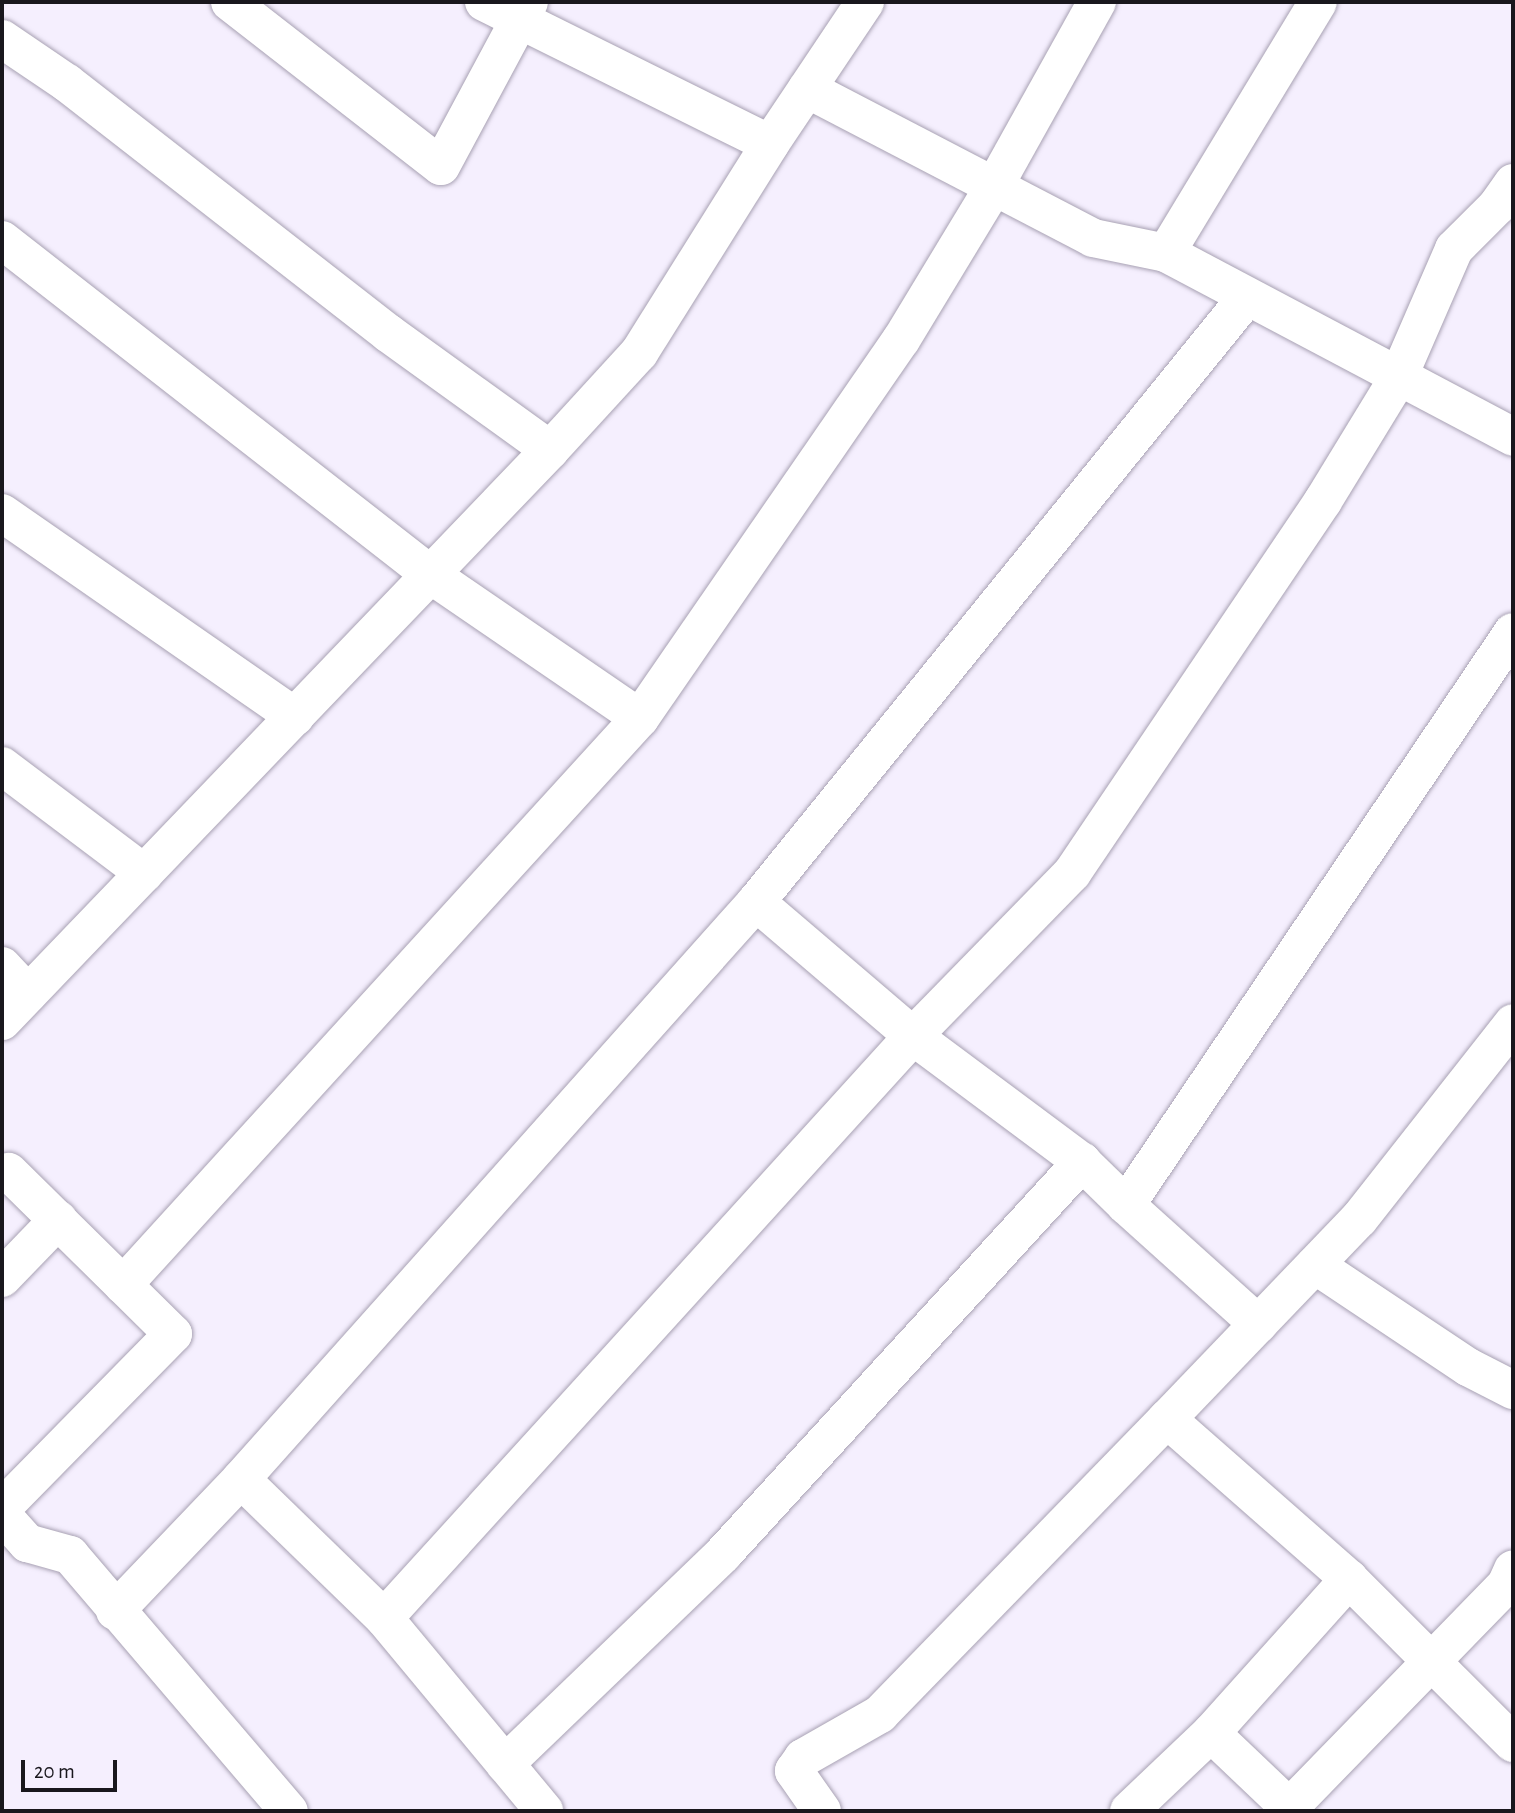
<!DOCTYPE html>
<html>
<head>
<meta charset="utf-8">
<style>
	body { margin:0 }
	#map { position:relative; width:1515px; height:1813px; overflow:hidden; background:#f5effe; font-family:"Alegreya Sans",sans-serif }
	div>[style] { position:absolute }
	.roads { filter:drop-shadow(0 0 2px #a8a1b3) drop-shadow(0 0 2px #a8a1b3) }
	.minor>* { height:38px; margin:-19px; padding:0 19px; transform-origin:19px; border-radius:19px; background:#fff }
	span { translate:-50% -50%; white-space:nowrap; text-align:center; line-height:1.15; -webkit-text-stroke:5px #f5effe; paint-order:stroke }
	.frame { position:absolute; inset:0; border:4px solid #19171d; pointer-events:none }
	.scale { position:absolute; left:21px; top:1760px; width:96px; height:32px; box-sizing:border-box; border:4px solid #19171d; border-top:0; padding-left:9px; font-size:21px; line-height:24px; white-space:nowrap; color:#19171d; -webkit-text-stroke:5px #f5effe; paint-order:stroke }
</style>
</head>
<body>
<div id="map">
	<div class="roads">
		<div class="minor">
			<div style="left:230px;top:2px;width:267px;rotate:37.9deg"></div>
			<div style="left:441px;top:166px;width:186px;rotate:-61.8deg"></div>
			<div style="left:484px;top:2px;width:319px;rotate:26.4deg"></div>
			<div style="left:2px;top:39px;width:78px;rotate:34.1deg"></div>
			<div style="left:67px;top:83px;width:407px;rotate:37.9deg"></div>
			<div style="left:388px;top:333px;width:200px;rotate:35.8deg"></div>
			<div style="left:807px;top:89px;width:322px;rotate:27.5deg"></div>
			<div style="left:1093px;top:238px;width:75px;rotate:11.6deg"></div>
			<div style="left:1166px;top:253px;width:393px;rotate:27.9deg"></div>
			<div style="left:2px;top:240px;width:544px;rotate:37.99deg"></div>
			<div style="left:431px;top:575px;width:253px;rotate:34.4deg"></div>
			<div style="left:1166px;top:253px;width:293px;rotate:-58.8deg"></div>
			<div style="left:2px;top:513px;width:357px;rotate:34.8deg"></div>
			<div style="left:2px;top:766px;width:178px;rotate:37deg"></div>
			<div style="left:756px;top:902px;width:206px;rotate:40.5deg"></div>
			<div style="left:913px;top:1036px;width:211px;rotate:36.7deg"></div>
			<div style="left:1082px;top:1162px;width:62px;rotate:44.3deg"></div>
			<div style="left:1126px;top:1205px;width:691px;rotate:-55.97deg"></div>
			<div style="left:2px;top:966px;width:38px;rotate:47deg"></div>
			<div style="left:2px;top:1021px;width:791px;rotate:-46.18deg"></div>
			<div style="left:550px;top:450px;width:132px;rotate:-47.5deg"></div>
			<div style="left:639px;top:353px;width:247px;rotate:-57.9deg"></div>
			<div style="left:770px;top:144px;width:171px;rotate:-56.2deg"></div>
			<div style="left:1126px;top:1205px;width:178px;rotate:42deg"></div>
			<div style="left:1315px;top:1265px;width:184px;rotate:33.7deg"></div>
			<div style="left:1468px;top:1367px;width:51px;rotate:27.1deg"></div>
			<div style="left:2px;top:1278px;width:81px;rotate:-46deg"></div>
			<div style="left:123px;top:1285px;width:767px;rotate:-47.64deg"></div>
			<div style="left:640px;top:718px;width:459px;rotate:-55.4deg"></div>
			<div style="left:901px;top:340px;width:181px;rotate:-58.8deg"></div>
			<div style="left:995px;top:185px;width:210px;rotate:-60.9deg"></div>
			<div style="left:1167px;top:1419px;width:242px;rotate:41.3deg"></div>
			<div style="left:1349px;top:1579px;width:232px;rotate:45deg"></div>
			<div style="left:241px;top:1479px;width:199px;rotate:44.2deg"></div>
			<div style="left:384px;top:1618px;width:251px;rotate:50.3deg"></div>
			<div style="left:2px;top:1508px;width:244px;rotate:-45.5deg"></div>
			<div style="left:173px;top:1334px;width:231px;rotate:-135.4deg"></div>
			<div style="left:2px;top:1515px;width:38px;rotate:48deg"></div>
			<div style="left:27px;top:1543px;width:45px;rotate:15.6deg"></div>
			<div style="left:70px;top:1555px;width:337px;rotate:49.5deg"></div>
			<div style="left:115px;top:1611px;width:182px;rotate:-46.3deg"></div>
			<div style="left:241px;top:1479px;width:773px;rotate:-48.25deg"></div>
			<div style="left:756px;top:902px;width:779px;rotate:-50.94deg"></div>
			<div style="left:384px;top:1618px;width:786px;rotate:-47.73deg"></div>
			<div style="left:913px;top:1036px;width:228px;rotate:-45.7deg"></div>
			<div style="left:1072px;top:873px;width:449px;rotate:-56deg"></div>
			<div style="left:1323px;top:501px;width:144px;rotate:-58.6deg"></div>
			<div style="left:1398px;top:378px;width:141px;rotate:-66.5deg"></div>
			<div style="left:1454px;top:249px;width:61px;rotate:-45deg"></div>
			<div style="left:1497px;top:206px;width:28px;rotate:-55deg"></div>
			<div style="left:1211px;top:1733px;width:113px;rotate:43.6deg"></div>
			<div style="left:505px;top:1764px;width:303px;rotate:-43.9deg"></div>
			<div style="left:723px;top:1554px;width:532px;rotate:-47.52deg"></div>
			<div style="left:822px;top:1811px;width:49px;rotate:-125deg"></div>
			<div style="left:794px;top:1771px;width:16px;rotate:-55deg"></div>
			<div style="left:803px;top:1758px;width:89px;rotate:-29.7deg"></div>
			<div style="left:880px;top:1714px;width:412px;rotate:-45.8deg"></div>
			<div style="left:1167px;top:1419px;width:277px;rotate:-46.2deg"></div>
			<div style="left:1359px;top:1219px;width:249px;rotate:-51.8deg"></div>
			<div style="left:1129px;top:1811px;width:113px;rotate:-43.6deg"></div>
			<div style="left:1211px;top:1733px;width:207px;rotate:-48.1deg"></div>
			<div style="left:1286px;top:1811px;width:315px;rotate:-45.8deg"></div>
			<div style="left:1506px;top:1585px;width:17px;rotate:-66deg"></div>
		</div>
	</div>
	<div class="frame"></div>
	<div class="scale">20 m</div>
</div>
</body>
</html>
